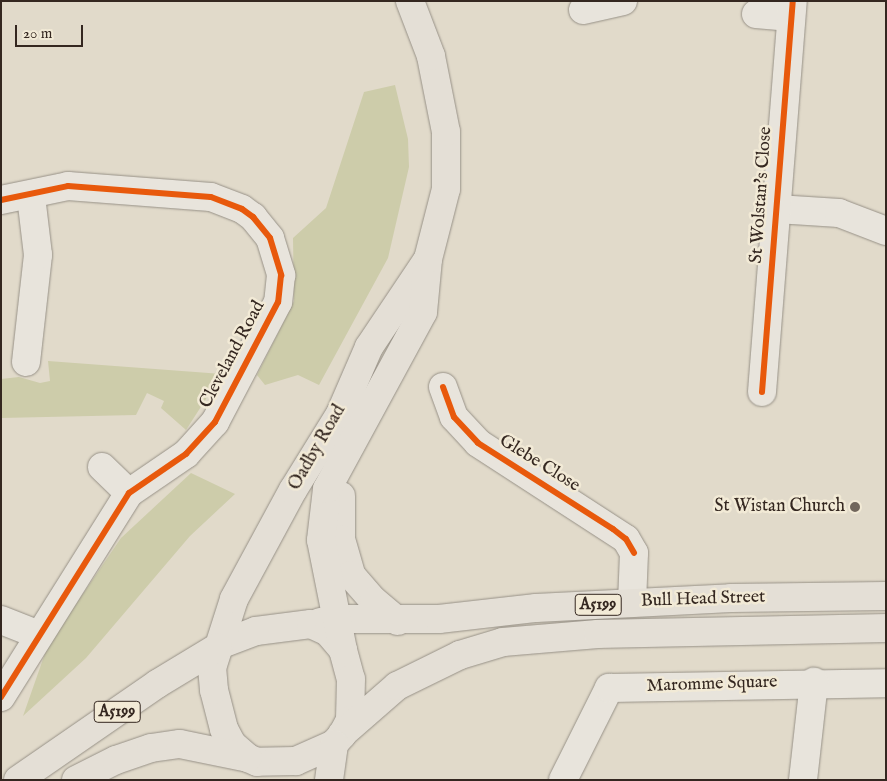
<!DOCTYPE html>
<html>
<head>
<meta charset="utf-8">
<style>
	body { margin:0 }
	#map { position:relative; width:887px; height:781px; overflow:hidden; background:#e1daca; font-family:"IM FELL English",serif }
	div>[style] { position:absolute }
	.green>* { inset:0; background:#cdccaa }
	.roads { filter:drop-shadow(0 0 1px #979187) drop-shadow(0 0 1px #979187) }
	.minor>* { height:28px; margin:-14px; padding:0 14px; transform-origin:14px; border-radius:14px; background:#e8e4dc }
	.major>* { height:28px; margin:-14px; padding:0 14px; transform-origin:14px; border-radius:14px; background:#e4dfd6 }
	.cycleway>* { height:6px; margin:-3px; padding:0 3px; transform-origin:3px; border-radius:3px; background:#e8590c }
	.dots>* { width:14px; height:14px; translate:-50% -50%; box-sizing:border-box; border:2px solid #f2ead6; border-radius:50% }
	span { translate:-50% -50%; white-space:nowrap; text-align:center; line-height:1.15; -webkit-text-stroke:5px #f2ead6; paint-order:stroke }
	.shield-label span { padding:1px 4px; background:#f2ead6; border:1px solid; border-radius:4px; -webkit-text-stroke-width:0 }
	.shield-label { font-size:16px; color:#342720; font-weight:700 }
	.street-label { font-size:18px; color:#342720 }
	.poi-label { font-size:18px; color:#342720 }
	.right { translate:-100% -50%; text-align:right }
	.frame { position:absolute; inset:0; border:2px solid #342720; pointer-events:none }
	.scale { position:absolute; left:15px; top:25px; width:68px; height:22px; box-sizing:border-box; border:2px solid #342720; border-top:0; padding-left:6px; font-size:15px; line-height:18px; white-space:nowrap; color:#342720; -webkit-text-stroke:4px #f2ead6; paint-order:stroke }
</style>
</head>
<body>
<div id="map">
	<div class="green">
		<div style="clip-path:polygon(395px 85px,408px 139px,409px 167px,388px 258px,319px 385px,298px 375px,265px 385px,257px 375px,294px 301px,293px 238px,326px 208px,364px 92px)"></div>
		<div style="clip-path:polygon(48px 361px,222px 374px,186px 430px,161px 408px,164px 401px,147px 393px,136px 415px,1px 418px,1px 379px,19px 377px,40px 383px,50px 381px)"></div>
		<div style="clip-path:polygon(191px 473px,235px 494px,190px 536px,86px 658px,23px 716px,48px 645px,121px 538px)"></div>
	</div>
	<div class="roads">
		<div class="minor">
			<div style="left:583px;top:10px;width:41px;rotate:-12.7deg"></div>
			<div style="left:756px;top:14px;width:35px;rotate:5deg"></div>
			<div style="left:1px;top:200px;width:68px;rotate:-11.8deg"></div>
			<div style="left:68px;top:186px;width:143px;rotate:4.4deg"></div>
			<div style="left:211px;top:197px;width:33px;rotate:21deg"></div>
			<div style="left:242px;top:209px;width:14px;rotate:36deg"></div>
			<div style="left:253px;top:217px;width:27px;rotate:51deg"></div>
			<div style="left:270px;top:238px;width:39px;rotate:73deg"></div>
			<div style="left:281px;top:275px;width:27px;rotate:96deg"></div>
			<div style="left:278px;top:302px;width:136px;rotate:117.7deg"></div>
			<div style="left:215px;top:422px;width:43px;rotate:132.2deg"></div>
			<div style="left:186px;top:454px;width:69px;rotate:145.6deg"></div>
			<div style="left:129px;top:493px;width:241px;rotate:122.1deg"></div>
			<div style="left:777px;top:209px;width:62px;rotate:3.7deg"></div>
			<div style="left:839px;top:213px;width:50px;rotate:21deg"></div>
			<div style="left:26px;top:362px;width:108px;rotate:-83.6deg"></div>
			<div style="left:38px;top:255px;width:59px;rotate:-96.8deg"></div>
			<div style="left:443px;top:387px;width:32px;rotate:70deg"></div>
			<div style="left:454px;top:417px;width:35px;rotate:47deg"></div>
			<div style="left:478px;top:443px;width:176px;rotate:33deg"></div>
			<div style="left:626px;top:539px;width:16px;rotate:60deg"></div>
			<div style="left:634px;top:553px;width:50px;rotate:92.3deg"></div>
			<div style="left:762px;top:392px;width:392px;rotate:-85.5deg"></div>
			<div style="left:102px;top:467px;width:37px;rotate:44deg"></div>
			<div style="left:1px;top:620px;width:41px;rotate:21.5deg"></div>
			<div style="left:563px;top:780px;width:103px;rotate:-63.4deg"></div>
			<div style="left:609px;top:688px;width:277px;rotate:-1deg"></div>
			<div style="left:803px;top:780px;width:99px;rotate:-83.6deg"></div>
		</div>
		<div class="major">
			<div style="left:341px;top:496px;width:43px;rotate:90deg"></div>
			<div style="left:341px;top:539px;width:37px;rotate:74deg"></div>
			<div style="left:351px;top:575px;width:35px;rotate:49deg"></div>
			<div style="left:374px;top:601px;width:31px;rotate:40deg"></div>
			<div style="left:320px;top:622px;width:18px;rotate:-9deg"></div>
			<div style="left:338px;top:619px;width:101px"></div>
			<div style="left:439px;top:619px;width:98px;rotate:-6.5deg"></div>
			<div style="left:536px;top:608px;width:195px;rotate:-2.9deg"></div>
			<div style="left:731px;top:598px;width:155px;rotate:-0.7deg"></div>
			<div style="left:222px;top:644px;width:36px;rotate:-21deg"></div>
			<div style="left:256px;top:631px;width:55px;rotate:-7.3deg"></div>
			<div style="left:311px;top:624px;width:19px;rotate:25deg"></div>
			<div style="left:328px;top:632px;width:23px;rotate:50deg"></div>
			<div style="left:343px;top:650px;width:30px;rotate:75deg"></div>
			<div style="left:351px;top:679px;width:41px;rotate:91.4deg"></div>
			<div style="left:350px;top:720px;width:17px;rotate:118deg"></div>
			<div style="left:342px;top:735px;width:12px;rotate:132deg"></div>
			<div style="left:334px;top:744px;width:42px;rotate:155.9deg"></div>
			<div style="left:296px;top:761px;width:39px;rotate:179deg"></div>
			<div style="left:257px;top:762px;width:10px;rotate:-156deg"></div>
			<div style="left:248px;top:758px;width:21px;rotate:-139deg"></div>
			<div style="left:232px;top:744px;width:17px;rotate:-118deg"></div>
			<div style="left:224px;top:729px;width:40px;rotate:-104.4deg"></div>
			<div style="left:214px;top:690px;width:22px;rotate:-95deg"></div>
			<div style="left:212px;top:668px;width:72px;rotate:-72.3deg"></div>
			<div style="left:234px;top:599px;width:124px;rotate:-61.6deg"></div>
			<div style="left:293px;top:490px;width:89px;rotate:-58.3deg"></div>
			<div style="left:340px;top:414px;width:73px;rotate:-66.6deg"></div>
			<div style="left:369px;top:347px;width:106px;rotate:-56.2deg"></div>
			<div style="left:343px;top:650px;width:112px;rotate:-101.3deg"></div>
			<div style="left:321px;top:540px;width:51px;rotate:-83.3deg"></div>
			<div style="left:327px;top:489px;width:201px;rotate:-61.5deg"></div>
			<div style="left:423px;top:312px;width:53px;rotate:-84.6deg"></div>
			<div style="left:428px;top:259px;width:72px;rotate:-75.6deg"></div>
			<div style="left:446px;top:189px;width:57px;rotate:-90deg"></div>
			<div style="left:446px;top:132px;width:77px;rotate:-101.2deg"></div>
			<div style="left:431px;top:56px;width:59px;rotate:-110.9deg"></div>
			<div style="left:342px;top:734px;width:73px;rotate:-41.1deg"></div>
			<div style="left:397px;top:686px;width:70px;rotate:-26.2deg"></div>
			<div style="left:460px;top:655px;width:45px;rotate:-16.8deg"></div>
			<div style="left:503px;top:642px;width:95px;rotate:-4.8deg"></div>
			<div style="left:598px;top:634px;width:288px;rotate:-1.2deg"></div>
			<div style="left:18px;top:780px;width:169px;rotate:-34.6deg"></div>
			<div style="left:157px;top:684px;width:71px;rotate:-31.2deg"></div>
			<div style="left:76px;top:780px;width:45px;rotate:-26.6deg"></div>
			<div style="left:116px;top:760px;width:37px;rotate:-19deg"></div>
			<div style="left:151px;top:748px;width:29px;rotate:-8deg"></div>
			<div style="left:180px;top:744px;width:69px;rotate:11.6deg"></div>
			<div style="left:329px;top:780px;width:36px;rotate:-82deg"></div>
		</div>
	</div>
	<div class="cycleway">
		<div style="left:1px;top:200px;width:68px;rotate:-11.8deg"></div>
		<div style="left:68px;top:186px;width:143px;rotate:4.4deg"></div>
		<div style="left:211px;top:197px;width:33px;rotate:21deg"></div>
		<div style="left:242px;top:209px;width:14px;rotate:36deg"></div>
		<div style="left:253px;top:217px;width:27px;rotate:51deg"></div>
		<div style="left:270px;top:238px;width:39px;rotate:73deg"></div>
		<div style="left:281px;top:275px;width:27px;rotate:96deg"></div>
		<div style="left:278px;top:302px;width:136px;rotate:117.7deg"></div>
		<div style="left:215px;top:422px;width:43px;rotate:132.2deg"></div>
		<div style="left:186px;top:454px;width:69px;rotate:145.6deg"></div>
		<div style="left:129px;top:493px;width:241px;rotate:122.1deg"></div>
		<div style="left:443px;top:387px;width:32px;rotate:70deg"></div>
		<div style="left:454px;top:417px;width:35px;rotate:47deg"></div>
		<div style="left:478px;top:443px;width:160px;rotate:32.5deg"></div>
		<div style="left:613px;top:529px;width:16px;rotate:38deg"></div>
		<div style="left:626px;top:539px;width:16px;rotate:60deg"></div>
		<div style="left:762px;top:392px;width:392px;rotate:-85.5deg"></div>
	</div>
	<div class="dots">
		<div style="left:855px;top:507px;background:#71665c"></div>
	</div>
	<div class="shield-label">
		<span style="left:598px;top:605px">A5199</span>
		<span style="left:117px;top:712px">A5199</span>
	</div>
	<div class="street-label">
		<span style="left:762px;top:195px;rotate:-86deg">St Wolstan's Close</span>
		<span style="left:233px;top:355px;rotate:-62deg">Cleveland Road</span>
		<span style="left:318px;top:448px;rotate:-60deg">Oadby Road</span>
		<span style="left:539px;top:464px;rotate:32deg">Glebe Close</span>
		<span style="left:703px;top:600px;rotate:-2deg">Bull Head Street</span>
		<span style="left:712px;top:685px;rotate:-2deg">Maromme Square</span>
	</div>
	<div class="poi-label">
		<span class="right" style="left:845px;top:507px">St Wistan Church</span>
	</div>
	<div class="frame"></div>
	<div class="scale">20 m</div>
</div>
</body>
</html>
